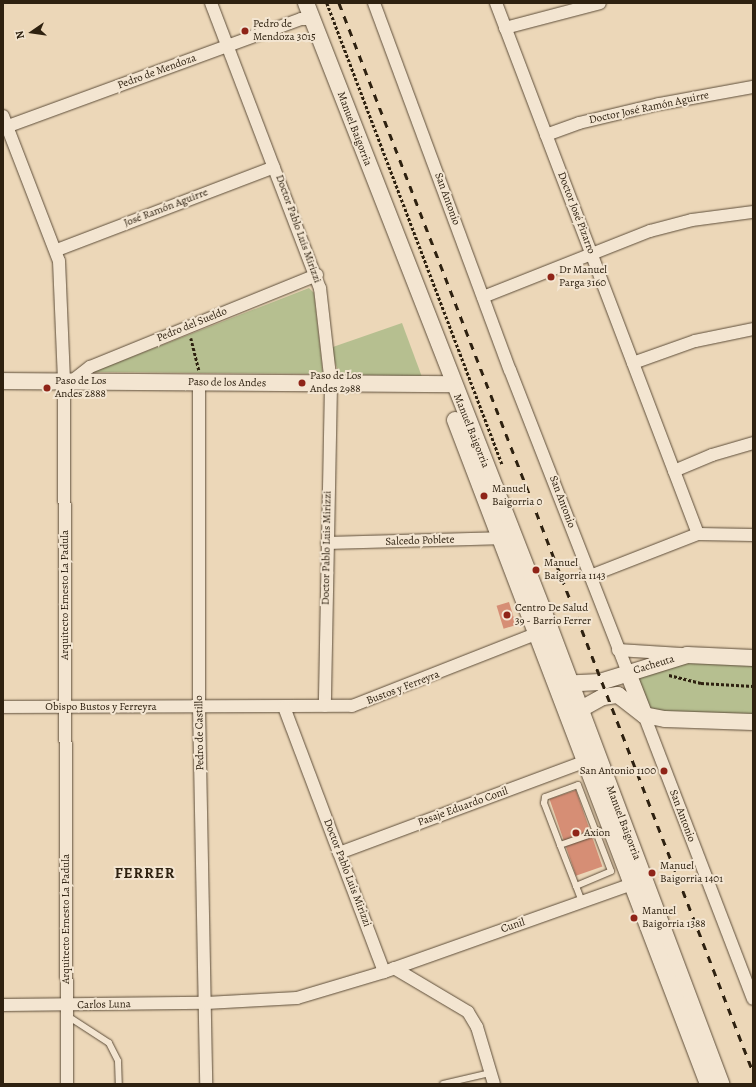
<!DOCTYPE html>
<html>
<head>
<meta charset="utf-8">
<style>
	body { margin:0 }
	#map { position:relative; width:756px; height:1087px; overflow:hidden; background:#ecd7b8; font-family:Alegreya,serif }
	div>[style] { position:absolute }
	.green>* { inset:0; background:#b6bf90 }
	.building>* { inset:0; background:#d68e75; transform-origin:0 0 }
	.path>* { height:2.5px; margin-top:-1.25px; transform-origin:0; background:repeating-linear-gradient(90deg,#2e2110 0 3px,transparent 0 5px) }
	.roads { filter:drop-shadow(0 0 1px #5e4e3a) drop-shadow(0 0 1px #5e4e3a) }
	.lane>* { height:6px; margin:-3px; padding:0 3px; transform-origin:3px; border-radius:3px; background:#f3e5d1 }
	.street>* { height:12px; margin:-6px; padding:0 6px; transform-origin:6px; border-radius:6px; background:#f3e5d1 }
	.secondary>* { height:16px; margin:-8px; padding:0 8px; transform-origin:8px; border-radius:8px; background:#f3e5d1 }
	.rail>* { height:3px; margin-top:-1.5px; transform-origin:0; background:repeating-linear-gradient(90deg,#2e2110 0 7px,transparent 0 14px) }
	.dots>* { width:11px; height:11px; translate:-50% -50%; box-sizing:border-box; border:2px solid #f3e5d1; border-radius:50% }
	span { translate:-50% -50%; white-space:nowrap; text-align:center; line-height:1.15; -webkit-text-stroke:4px #f3e5d1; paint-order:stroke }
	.poi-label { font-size:11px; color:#2e2110 }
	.left { translate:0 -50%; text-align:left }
	.right { translate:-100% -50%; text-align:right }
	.street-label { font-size:11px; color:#2e2110 }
	.district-label { font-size:15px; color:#2e2110; font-weight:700; letter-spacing:1px }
	.frame { position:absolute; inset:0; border:4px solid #2e2110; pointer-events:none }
	.north { position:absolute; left:12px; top:12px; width:40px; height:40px; -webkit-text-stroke:3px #f3e5d1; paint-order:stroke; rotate:257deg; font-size:11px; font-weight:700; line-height:16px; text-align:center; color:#2e2110 }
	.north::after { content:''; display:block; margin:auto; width:14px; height:18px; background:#2e2110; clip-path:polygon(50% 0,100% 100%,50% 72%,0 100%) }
</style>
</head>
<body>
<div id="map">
	<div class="green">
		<div style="clip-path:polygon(309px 288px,314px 293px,323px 374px,93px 372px)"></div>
		<div style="clip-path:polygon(402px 323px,422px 377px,339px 374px,330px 348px)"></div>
		<div style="clip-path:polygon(674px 658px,753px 658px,753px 722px,644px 715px,628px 673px)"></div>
	</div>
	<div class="building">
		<div style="left:509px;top:602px;width:24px;height:13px;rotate:73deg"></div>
		<div style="left:576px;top:790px;width:81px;height:28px;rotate:71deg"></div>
	</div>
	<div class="path">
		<div style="left:327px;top:3px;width:493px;rotate:69.2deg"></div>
		<div style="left:191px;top:338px;width:33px;rotate:76deg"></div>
		<div style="left:669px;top:675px;width:33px;rotate:14deg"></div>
		<div style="left:701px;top:683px;width:52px;rotate:3.3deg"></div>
	</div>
	<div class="roads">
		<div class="lane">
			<div style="left:560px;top:845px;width:42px;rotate:-19.3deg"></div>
			<div style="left:576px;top:886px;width:38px;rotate:-23deg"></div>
			<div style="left:611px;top:871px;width:92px;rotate:-111deg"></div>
			<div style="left:578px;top:785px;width:35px;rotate:160deg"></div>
			<div style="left:545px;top:797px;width:6px;rotate:99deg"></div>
			<div style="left:544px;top:803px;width:45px;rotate:69.1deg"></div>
			<div style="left:560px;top:845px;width:44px;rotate:68.7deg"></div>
			<div style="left:576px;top:886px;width:17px;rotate:69deg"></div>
			<div style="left:66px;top:1015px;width:51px;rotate:33.1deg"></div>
			<div style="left:109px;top:1043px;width:20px;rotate:63deg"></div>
			<div style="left:118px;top:1061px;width:23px;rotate:88deg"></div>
			<div style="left:443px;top:1084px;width:48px;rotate:-13.2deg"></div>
		</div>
		<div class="street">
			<div style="left:211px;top:3px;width:305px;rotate:69.1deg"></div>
			<div style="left:320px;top:288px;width:97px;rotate:83.5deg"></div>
			<div style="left:331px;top:384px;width:322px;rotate:91.1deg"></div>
			<div style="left:374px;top:3px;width:391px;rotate:69.7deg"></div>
			<div style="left:510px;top:370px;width:325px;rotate:68.7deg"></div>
			<div style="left:496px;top:3px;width:568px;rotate:69.17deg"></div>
			<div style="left:505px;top:28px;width:98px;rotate:-14.7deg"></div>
			<div style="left:3px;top:116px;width:155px;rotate:68.9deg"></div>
			<div style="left:59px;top:261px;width:120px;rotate:87.6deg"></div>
			<div style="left:64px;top:381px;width:703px;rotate:89.76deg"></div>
			<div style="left:3px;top:128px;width:317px;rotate:-20.1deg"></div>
			<div style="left:301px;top:19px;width:11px"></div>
			<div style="left:546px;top:135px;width:35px;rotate:-20deg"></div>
			<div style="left:579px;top:123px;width:82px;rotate:-13.4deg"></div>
			<div style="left:659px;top:104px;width:96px;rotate:-10.3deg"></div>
			<div style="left:57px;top:250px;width:232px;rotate:-20.9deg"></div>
			<div style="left:483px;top:297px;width:180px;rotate:-21.6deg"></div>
			<div style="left:650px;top:231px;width:43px;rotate:-14.7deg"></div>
			<div style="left:692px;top:220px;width:62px;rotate:-7.5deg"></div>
			<div style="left:633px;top:363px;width:66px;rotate:-19.5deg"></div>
			<div style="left:695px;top:341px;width:59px;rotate:-11.7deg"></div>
			<div style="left:72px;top:381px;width:23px;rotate:-38deg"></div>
			<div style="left:90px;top:367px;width:245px;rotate:-22.1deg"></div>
			<div style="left:199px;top:382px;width:325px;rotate:90deg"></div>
			<div style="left:199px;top:707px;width:377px;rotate:88.9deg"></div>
			<div style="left:674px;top:471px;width:41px;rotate:-22.8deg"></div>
			<div style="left:712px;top:455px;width:43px;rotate:-16.3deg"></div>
			<div style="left:327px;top:543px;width:180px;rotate:-1.6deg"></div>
			<div style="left:590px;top:576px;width:116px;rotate:-21.3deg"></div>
			<div style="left:698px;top:534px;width:55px;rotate:1deg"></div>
			<div style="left:618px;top:650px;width:63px;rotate:3.6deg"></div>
			<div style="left:3px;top:707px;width:349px;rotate:-0.2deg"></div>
			<div style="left:352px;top:706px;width:205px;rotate:-21.4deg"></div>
			<div style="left:284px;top:707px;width:283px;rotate:69.3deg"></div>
			<div style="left:644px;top:715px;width:304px;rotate:69deg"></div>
			<div style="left:339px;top:853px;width:264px;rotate:-20.4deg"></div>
			<div style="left:394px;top:968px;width:86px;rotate:30.7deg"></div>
			<div style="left:468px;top:1012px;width:17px;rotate:59deg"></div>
			<div style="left:477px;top:1027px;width:59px;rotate:73.4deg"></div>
			<div style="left:3px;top:1005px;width:203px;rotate:-0.6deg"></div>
			<div style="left:206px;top:1003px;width:91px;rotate:-3.1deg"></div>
			<div style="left:297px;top:998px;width:91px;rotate:-16.6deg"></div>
			<div style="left:384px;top:972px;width:263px;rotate:-19.5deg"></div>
		</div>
		<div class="secondary">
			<div style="left:306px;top:3px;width:671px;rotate:68.67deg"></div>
			<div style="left:550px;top:628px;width:487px;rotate:69.4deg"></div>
			<div style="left:3px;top:381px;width:449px;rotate:0.4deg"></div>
			<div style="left:455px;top:420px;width:711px;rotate:69.14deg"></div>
			<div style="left:628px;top:673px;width:41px;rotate:68.5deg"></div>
			<div style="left:560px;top:684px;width:40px;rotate:-2.9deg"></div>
			<div style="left:600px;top:682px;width:91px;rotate:-17.2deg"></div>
			<div style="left:687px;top:655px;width:66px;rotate:2.6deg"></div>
			<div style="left:572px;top:714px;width:35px;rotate:-29deg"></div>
			<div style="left:603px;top:697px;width:15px;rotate:-8deg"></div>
			<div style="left:618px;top:695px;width:33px;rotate:38deg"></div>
			<div style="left:644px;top:715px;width:21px;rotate:11deg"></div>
			<div style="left:665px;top:719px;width:88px;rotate:2deg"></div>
		</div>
	</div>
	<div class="rail">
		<div style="left:339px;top:3px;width:1146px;rotate:68.83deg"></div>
	</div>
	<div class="dots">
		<div style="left:245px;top:31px;background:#8f2418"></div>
		<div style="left:551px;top:277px;background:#8f2418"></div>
		<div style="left:302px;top:383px;background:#8f2418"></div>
		<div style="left:47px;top:388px;background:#8f2418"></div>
		<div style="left:484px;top:496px;background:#8f2418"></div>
		<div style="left:536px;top:570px;background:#8f2418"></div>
		<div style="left:507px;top:615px;background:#8f2418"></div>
		<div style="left:664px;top:771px;background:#8f2418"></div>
		<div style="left:576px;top:833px;background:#8f2418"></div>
		<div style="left:652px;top:873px;background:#8f2418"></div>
		<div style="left:634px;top:918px;background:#8f2418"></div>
	</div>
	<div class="poi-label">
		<span class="left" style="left:253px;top:31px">Pedro de<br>Mendoza 3015</span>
		<span class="left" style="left:559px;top:277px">Dr Manuel<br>Parga 3160</span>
		<span class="left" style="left:310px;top:383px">Paso de Los<br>Andes 2988</span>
		<span class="left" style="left:55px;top:388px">Paso de Los<br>Andes 2888</span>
		<span class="left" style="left:492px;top:496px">Manuel<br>Baigorria 0</span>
		<span class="left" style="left:544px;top:570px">Manuel<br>Baigorria 1143</span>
		<span class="left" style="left:515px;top:615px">Centro De Salud<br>39 - Barrio Ferrer</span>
		<span class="right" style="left:656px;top:771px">San Antonio 1100</span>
		<span class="left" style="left:584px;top:833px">Axion</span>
		<span class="left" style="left:660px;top:873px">Manuel<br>Baigorria 1401</span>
		<span class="left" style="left:642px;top:918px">Manuel<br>Baigorria 1388</span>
	</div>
	<div class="street-label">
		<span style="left:157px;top:72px;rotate:-20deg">Pedro de Mendoza</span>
		<span style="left:649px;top:108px;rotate:-12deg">Doctor José Ramón Aguirre</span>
		<span style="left:354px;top:129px;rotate:69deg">Manuel Baigorria</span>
		<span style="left:447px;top:199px;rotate:70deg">San Antonio</span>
		<span style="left:166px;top:208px;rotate:-21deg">José Ramón Aguirre</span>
		<span style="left:576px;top:213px;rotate:69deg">Doctor José Pizarro</span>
		<span style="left:298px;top:229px;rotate:70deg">Doctor Pablo Luis Mirizzi</span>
		<span style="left:192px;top:325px;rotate:-22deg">Pedro del Sueldo</span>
		<span style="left:227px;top:383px;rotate:1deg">Paso de los Andes</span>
		<span style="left:471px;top:431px;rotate:68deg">Manuel Baigorria</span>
		<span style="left:562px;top:502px;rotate:69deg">San Antonio</span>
		<span style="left:420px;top:541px;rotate:-2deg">Salcedo Poblete</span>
		<span style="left:327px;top:548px;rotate:-89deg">Doctor Pablo Luis Mirizzi</span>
		<span style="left:65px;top:595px;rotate:-90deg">Arquitecto Ernesto La Padula</span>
		<span style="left:654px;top:665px;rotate:-17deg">Cacheuta</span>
		<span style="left:403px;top:688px;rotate:-21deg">Bustos y Ferreyra</span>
		<span style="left:101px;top:707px">Obispo Bustos y Ferreyra</span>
		<span style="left:200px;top:733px;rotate:-91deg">Pedro de Castillo</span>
		<span style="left:463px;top:807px;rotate:-20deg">Pasaje Eduardo Conil</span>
		<span style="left:682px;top:816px;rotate:69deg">San Antonio</span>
		<span style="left:623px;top:823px;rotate:69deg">Manuel Baigorria</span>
		<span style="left:347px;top:873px;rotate:69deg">Doctor Pablo Luis Mirizzi</span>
		<span style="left:66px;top:919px;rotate:-90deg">Arquitecto Ernesto La Padula</span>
		<span style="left:513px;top:926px;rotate:-19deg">Cunil</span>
		<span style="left:104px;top:1005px;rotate:-1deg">Carlos Luna</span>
	</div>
	<div class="district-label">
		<span style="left:145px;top:874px">FERRER</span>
	</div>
	<div class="frame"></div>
	<div class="north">N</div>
</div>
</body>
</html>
